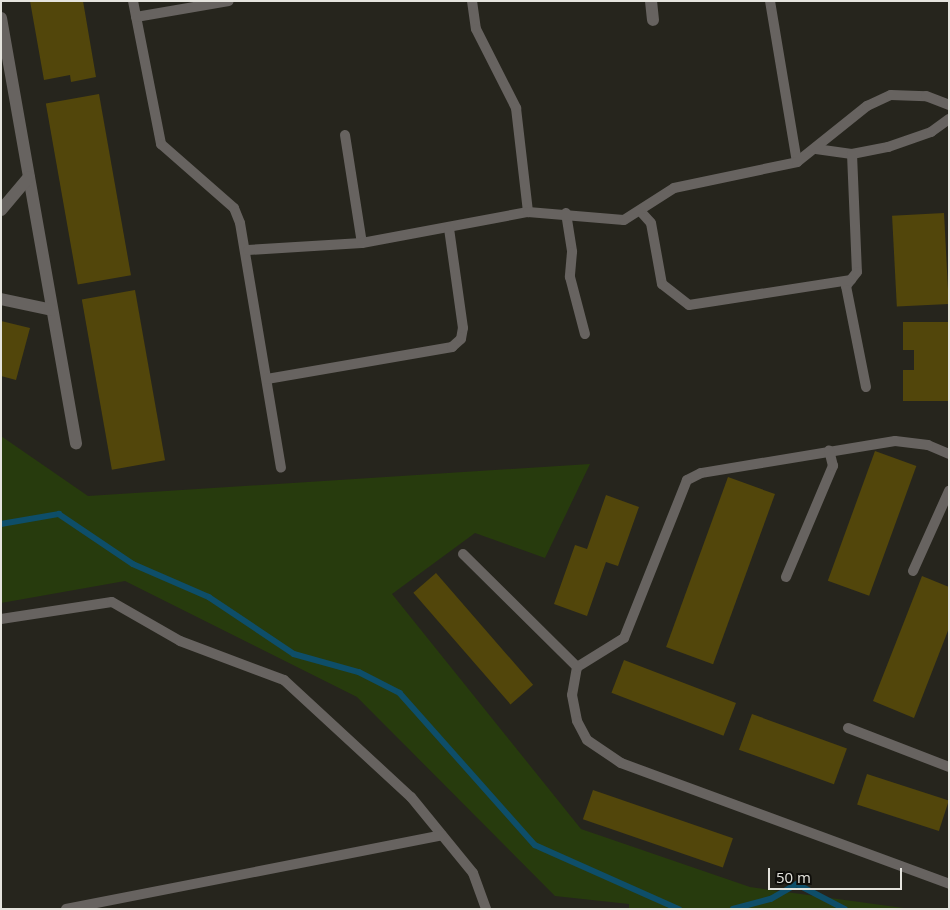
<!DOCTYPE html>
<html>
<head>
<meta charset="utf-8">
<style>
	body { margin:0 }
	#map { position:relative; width:950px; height:910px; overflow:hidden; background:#26251d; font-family:"Open Sans",sans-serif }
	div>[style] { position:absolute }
	.green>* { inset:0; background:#273b0d }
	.stream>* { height:5.5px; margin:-2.75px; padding:0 2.75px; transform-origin:2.75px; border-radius:2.75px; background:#0e4e69 }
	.building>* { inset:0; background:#52460b; transform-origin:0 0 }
	.lane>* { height:10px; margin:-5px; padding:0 5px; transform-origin:5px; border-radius:5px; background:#676360 }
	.street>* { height:12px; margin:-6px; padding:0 6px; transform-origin:6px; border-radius:6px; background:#676360 }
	span { translate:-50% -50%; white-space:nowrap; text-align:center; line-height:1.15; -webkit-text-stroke:4px #0f0e0a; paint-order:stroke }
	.frame { position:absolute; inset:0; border:2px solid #e5e4de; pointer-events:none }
	.scale { position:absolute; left:768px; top:868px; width:134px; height:22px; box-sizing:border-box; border:2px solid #e5e4de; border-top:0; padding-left:6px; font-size:15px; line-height:18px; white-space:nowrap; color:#e5e4de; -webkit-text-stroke:4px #0f0e0a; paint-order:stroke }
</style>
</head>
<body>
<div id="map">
	<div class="green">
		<div style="clip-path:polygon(1px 436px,88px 496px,590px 464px,545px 558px,475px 533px,392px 594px,581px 829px,750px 887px,911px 909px,629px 909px,629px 904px,555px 896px,357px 697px,125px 581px,1px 603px)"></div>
	</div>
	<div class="stream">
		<div style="left:1px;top:524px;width:59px;rotate:-9.8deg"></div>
		<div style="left:59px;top:514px;width:89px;rotate:34deg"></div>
		<div style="left:133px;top:564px;width:83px;rotate:23.5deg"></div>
		<div style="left:209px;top:597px;width:102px;rotate:33.8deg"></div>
		<div style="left:294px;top:654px;width:67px;rotate:15.5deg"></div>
		<div style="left:359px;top:672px;width:46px;rotate:27.1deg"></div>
		<div style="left:400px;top:693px;width:203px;rotate:48.4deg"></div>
		<div style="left:535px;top:845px;width:158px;rotate:24deg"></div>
		<div style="left:733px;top:909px;width:39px;rotate:-15deg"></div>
		<div style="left:771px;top:899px;width:30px;rotate:-30deg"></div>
		<div style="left:797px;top:884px;width:54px;rotate:27.5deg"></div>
	</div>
	<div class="building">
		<div style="clip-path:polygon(30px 1px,83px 1px,96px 77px,71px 82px,70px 75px,44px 80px)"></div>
		<div style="left:99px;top:94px;width:184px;height:54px;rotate:80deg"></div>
		<div style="left:944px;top:213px;width:91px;height:52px;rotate:87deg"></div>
		<div style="left:135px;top:290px;width:173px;height:54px;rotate:80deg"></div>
		<div style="clip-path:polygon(1px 321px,30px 328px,16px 380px,1px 376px)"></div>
		<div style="clip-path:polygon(903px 322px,949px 322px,949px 401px,903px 401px,903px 370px,914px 370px,914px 350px,903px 350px)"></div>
		<div style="left:875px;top:451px;width:44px;height:138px;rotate:20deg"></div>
		<div style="left:728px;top:477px;width:50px;height:181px;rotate:20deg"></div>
		<div style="clip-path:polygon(606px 495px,639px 507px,618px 566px,606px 562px,587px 616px,554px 604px,575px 545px,587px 549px)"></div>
		<div style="left:436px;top:573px;width:148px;height:30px;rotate:49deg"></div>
		<div style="clip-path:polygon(922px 576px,949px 587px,949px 628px,914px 718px,873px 701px)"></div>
		<div style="left:624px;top:660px;width:120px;height:35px;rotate:21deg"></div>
		<div style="left:752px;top:714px;width:101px;height:38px;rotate:20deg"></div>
		<div style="left:867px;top:774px;width:86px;height:32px;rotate:18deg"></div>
		<div style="left:593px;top:790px;width:148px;height:31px;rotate:19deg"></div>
	</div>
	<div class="lane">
		<div style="left:133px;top:1px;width:146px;rotate:78.9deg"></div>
		<div style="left:161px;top:144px;width:97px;rotate:41.2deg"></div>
		<div style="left:234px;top:208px;width:16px;rotate:68deg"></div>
		<div style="left:240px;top:223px;width:248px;rotate:80.5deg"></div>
		<div style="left:472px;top:1px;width:28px;rotate:82deg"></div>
		<div style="left:476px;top:29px;width:89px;rotate:63.1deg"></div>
		<div style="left:516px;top:108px;width:105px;rotate:83.4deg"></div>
		<div style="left:770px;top:1px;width:163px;rotate:80.5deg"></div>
		<div style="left:136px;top:17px;width:94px;rotate:-9.8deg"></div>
		<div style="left:345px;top:135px;width:109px;rotate:81.1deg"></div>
		<div style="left:816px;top:149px;width:36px;rotate:8deg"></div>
		<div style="left:852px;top:154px;width:37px;rotate:-11deg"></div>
		<div style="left:888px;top:147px;width:46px;rotate:-19.2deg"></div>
		<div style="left:931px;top:132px;width:22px;rotate:-36deg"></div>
		<div style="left:852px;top:154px;width:118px;rotate:87.6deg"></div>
		<div style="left:857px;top:272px;width:18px;rotate:128deg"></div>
		<div style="left:846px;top:286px;width:103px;rotate:78.8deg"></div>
		<div style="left:566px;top:213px;width:39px;rotate:81deg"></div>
		<div style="left:572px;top:252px;width:25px;rotate:95deg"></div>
		<div style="left:570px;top:277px;width:59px;rotate:75.3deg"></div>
		<div style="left:642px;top:213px;width:13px;rotate:48deg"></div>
		<div style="left:651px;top:223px;width:62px;rotate:79.8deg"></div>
		<div style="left:662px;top:284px;width:34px;rotate:38deg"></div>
		<div style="left:689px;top:305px;width:164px;rotate:-8.8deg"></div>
		<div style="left:248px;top:250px;width:114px;rotate:-3.5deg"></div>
		<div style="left:362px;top:243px;width:169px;rotate:-10.6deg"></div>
		<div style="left:528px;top:212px;width:96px;rotate:4.8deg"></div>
		<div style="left:624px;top:220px;width:59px;rotate:-32.6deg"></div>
		<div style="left:674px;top:188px;width:126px;rotate:-11.9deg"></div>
		<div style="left:797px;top:162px;width:90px;rotate:-38.7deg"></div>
		<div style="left:867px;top:106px;width:26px;rotate:-25deg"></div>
		<div style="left:891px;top:95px;width:35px;rotate:2deg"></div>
		<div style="left:926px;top:96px;width:25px;rotate:21deg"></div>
		<div style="left:267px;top:379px;width:188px;rotate:-9.8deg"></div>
		<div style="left:452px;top:347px;width:12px;rotate:-42deg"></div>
		<div style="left:461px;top:339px;width:11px;rotate:-80deg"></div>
		<div style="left:463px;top:328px;width:101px;rotate:-98deg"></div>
		<div style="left:949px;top:454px;width:23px;rotate:-157deg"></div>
		<div style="left:928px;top:445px;width:33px;rotate:-173deg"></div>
		<div style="left:895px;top:441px;width:197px;rotate:170.6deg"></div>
		<div style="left:701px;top:473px;width:16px;rotate:153deg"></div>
		<div style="left:687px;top:480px;width:170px;rotate:111.7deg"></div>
		<div style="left:624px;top:638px;width:55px;rotate:148.3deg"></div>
		<div style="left:577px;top:667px;width:28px;rotate:100deg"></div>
		<div style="left:572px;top:695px;width:26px;rotate:79deg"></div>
		<div style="left:577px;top:721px;width:21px;rotate:62deg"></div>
		<div style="left:587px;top:740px;width:41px;rotate:34.1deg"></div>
		<div style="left:621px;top:763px;width:350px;rotate:20.2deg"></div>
		<div style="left:463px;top:554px;width:161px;rotate:44.7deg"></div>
		<div style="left:913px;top:571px;width:88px;rotate:-65.8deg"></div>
		<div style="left:786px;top:577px;width:121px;rotate:-67.1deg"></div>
		<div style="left:833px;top:466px;width:16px;rotate:-104deg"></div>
		<div style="left:1px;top:619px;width:112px;rotate:-8.7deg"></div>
		<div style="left:112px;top:602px;width:78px;rotate:29.8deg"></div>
		<div style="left:180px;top:641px;width:111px;rotate:20.6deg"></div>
		<div style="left:284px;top:680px;width:173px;rotate:42.7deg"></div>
		<div style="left:411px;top:797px;width:98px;rotate:50.8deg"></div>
		<div style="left:473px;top:873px;width:38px;rotate:70deg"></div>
		<div style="left:848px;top:728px;width:108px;rotate:21.1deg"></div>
		<div style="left:66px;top:909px;width:383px;rotate:-11.1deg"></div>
	</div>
	<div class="street">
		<div style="left:651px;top:1px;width:19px;rotate:84deg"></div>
		<div style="left:1px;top:18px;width:432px;rotate:80deg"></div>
		<div style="left:1px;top:210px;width:43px;rotate:-49.7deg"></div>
		<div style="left:1px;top:299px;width:52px;rotate:12.2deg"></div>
	</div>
	<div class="frame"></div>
	<div class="scale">50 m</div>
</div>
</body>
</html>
